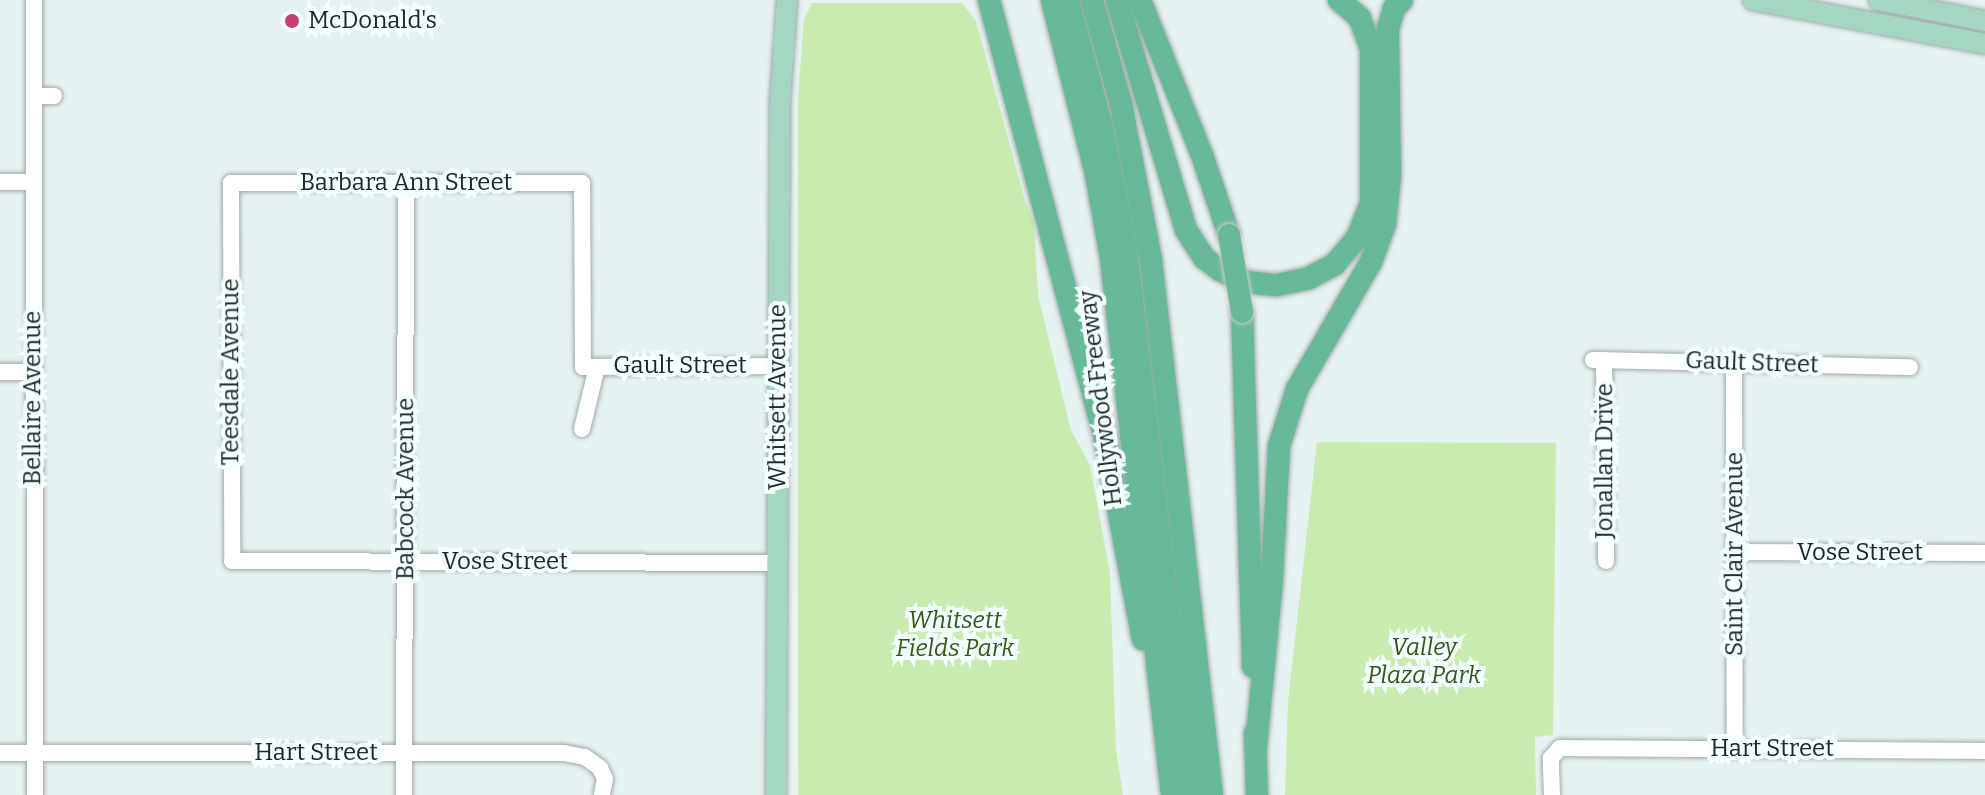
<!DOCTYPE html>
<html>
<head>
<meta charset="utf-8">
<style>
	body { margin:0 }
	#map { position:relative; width:1985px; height:795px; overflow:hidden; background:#e6f1f1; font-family:Bitter,serif }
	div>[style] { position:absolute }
	.green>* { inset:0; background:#c8ecaf }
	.roads { filter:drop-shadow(0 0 2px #a0abab) drop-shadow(0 0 2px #a0abab) }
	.minor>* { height:16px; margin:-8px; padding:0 8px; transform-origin:8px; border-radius:8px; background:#fff }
	.major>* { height:20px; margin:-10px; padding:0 10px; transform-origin:10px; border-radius:10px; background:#a4d6c1 }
	.highway>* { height:22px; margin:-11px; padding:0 11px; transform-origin:11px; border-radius:11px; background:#67ba98 }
	.bridges { filter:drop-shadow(0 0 2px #cacbcb) drop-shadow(0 0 2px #cacbcb) }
	.highway-bridge>* { height:22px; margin:-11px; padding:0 11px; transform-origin:11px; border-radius:11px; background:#67ba98 }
	.dots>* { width:22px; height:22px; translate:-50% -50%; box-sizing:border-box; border:4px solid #f3fefe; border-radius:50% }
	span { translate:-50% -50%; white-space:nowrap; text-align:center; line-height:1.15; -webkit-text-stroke:8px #f3fefe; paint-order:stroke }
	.poi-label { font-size:24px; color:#222626 }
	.left { translate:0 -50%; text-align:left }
	.street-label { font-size:24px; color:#222626 }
	.park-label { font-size:24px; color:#375719; font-style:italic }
</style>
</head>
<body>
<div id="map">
	<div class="green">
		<div style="clip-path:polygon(812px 3px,962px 3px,976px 21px,1025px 201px,1034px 222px,1038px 295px,1071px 430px,1090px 465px,1110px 573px,1116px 750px,1123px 795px,798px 795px,798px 97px,804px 19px)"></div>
		<div style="clip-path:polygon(1317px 442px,1556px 443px,1553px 735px,1535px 737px,1536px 795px,1285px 795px,1288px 702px)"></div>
	</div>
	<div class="roads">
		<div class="minor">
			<div style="left:34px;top:0;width:795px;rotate:89.93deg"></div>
			<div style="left:34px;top:96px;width:20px"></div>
			<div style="left:0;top:182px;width:34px"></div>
			<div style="left:1593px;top:360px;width:317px;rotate:1.3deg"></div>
			<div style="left:1604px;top:360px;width:201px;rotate:89.4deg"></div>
			<div style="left:1734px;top:360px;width:389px;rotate:89.9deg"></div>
			<div style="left:777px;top:366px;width:194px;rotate:179.7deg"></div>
			<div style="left:583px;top:367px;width:184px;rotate:-90.3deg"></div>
			<div style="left:582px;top:183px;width:351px;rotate:180deg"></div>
			<div style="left:231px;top:183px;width:378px;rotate:89.8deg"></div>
			<div style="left:232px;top:561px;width:545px;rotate:0.21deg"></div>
			<div style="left:0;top:372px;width:33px"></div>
			<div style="left:582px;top:429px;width:64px;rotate:-76.4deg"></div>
			<div style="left:1735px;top:552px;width:250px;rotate:0.2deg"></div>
			<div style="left:0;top:753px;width:564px"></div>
			<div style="left:564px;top:753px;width:21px;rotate:11deg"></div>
			<div style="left:585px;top:757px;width:19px;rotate:36deg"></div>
			<div style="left:600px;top:768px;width:12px;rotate:66deg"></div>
			<div style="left:605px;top:779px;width:16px;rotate:101deg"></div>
			<div style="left:404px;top:795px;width:612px;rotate:-89.81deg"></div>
			<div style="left:1552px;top:795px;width:37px;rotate:-92deg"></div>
			<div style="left:1551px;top:758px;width:13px;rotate:-48deg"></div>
			<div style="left:1560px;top:748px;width:425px;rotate:0.4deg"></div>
		</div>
		<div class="major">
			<div style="left:1753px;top:0;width:236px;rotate:10.7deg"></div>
			<div style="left:1879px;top:0;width:108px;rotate:11.2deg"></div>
			<div style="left:776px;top:795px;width:694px;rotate:-89.67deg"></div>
			<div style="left:780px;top:101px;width:101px;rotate:-86deg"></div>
		</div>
		<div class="highway">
			<div style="left:989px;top:0;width:445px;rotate:75.2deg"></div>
			<div style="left:1103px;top:430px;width:213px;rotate:79.2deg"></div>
			<div style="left:1052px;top:0;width:179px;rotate:75.8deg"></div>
			<div style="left:1096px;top:174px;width:85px;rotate:79.9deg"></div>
			<div style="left:1111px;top:258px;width:540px;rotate:83.52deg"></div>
			<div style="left:1068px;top:0;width:132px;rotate:75.1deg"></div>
			<div style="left:1102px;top:128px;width:122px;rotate:78.7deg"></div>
			<div style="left:1126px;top:248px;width:551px;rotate:83.33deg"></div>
			<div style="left:1092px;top:0;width:108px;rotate:74.4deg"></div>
			<div style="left:1121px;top:104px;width:159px;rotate:79.1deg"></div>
			<div style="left:1151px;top:260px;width:538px;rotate:83.5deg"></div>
			<div style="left:1117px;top:0;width:240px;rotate:73.3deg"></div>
			<div style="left:1186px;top:230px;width:33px;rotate:57deg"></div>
			<div style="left:1204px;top:258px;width:20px;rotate:37deg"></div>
			<div style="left:1220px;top:270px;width:29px;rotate:25deg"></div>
			<div style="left:1246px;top:282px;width:31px;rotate:6deg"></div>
			<div style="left:1277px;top:285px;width:33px;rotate:-12deg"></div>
			<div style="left:1309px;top:278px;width:30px;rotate:-28deg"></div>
			<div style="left:1335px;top:264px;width:34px;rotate:-50deg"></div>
			<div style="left:1357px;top:238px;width:37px;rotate:-68deg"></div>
			<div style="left:1371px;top:204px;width:155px;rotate:-90deg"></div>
			<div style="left:1371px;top:49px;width:33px;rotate:-110deg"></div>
			<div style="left:1360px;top:18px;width:28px;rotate:-139deg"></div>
			<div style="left:1140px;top:0;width:167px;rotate:68.2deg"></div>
			<div style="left:1202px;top:155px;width:84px;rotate:71.4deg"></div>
			<div style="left:1242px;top:312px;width:355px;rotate:88.2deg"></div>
			<div style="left:1255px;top:733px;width:62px;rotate:88.2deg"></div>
			<div style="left:1256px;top:746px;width:168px;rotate:-84.5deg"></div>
			<div style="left:1272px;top:579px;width:133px;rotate:-87deg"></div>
			<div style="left:1279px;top:446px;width:60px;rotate:-72.5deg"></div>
			<div style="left:1297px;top:389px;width:147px;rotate:-59.8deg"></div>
			<div style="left:1371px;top:262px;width:40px;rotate:-69.8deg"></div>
			<div style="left:1385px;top:224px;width:48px;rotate:-84.1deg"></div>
			<div style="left:1390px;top:176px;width:147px;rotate:-90.8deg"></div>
			<div style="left:1388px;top:29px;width:22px;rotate:-74deg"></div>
			<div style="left:1394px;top:8px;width:11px;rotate:-45deg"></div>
		</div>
	</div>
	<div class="bridges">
		<div class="highway-bridge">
			<div style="left:1229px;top:235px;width:78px;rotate:80.4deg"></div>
		</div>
	</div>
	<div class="dots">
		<div style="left:292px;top:21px;background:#c93e74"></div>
	</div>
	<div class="poi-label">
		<span class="left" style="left:308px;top:21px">McDonald's</span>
	</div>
	<div class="street-label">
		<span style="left:406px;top:183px">Barbara Ann Street</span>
		<span style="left:1752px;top:363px;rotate:2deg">Gault Street</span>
		<span style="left:680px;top:366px">Gault Street</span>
		<span style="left:231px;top:372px;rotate:-90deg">Teesdale Avenue</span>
		<span style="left:778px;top:397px;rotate:-90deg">Whitsett Avenue</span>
		<span style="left:33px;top:398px;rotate:-90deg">Bellaire Avenue</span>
		<span style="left:1101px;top:398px;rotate:-97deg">Hollywood Freeway</span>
		<span style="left:1605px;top:461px;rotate:-90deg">Jonallan Drive</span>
		<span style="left:406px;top:489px;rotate:-90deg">Babcock Avenue</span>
		<span style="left:1860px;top:553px">Vose Street</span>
		<span style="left:1735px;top:554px;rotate:-90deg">Saint Clair Avenue</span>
		<span style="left:505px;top:562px">Vose Street</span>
		<span style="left:1772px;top:749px">Hart Street</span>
		<span style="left:316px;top:753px">Hart Street</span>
	</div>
	<div class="park-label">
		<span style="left:955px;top:635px">Whitsett<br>Fields Park</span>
		<span style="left:1424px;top:662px">Valley<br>Plaza Park</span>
	</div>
</div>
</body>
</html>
